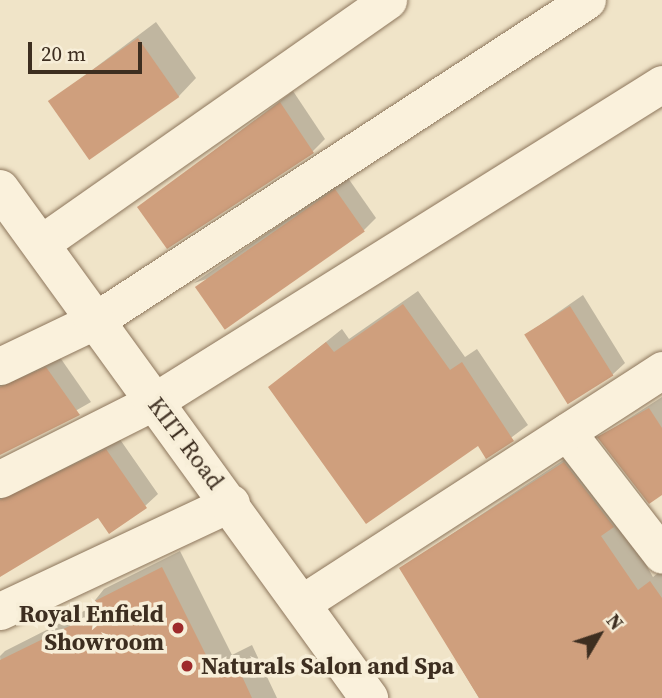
<!DOCTYPE html>
<html>
<head>
<meta charset="utf-8">
<style>
	body { margin:0 }
	#map { position:relative; width:662px; height:698px; overflow:hidden; background:#f0e4c8; font-family:"Source Serif 4",serif }
	div>[style] { position:absolute }
	.shadow>* { inset:0; background:#0003 }
	.building>* { inset:0; background:#cf9f7d; transform-origin:0 0 }
	.roads { filter:drop-shadow(0 0 2px #8d765c) drop-shadow(0 0 2px #8d765c) }
	.minor>* { height:37px; margin:-18.5px; padding:0 18.5px; transform-origin:18.5px; border-radius:18.5px; background:#faf1dc }
	.secondary>* { height:38px; margin:-19px; padding:0 19px; transform-origin:19px; border-radius:19px; background:#faf1dc }
	.dots>* { width:19px; height:19px; translate:-50% -50%; box-sizing:border-box; border:4px solid #f7eed8; border-radius:50% }
	span { translate:-50% -50%; white-space:nowrap; text-align:center; line-height:1.15; -webkit-text-stroke:7px #f7eed8; paint-order:stroke }
	.street-label { font-size:24px; color:#3d2e20 }
	.poi-label { font-size:24px; color:#3d2e20; font-weight:700 }
	.right { translate:-100% -50%; text-align:right }
	.left { translate:0 -50%; text-align:left }
	.north { position:absolute; left:564px; top:600px; width:70px; height:70px; -webkit-text-stroke:5px #f7eed8; paint-order:stroke; rotate:51deg; font-size:19px; font-weight:700; line-height:28px; text-align:center; color:#3d2e20 }
	.north::after { content:''; display:block; margin:auto; width:24px; height:32px; background:#3d2e20; clip-path:polygon(50% 0,100% 100%,50% 72%,0 100%) }
	.scale { position:absolute; left:28px; top:42px; width:114px; height:32px; box-sizing:border-box; border:4px solid #3d2e20; border-top:0; padding-left:9px; font-size:21px; line-height:24px; white-space:nowrap; color:#3d2e20; -webkit-text-stroke:5px #f7eed8; paint-order:stroke }
</style>
</head>
<body>
<div id="map">
	<div class="shadow">
		<div style="clip-path:polygon(156px 22px,196px 78px,179px 96px,51px 101px)"></div>
		<div style="clip-path:polygon(293px 91px,325px 139px,312px 152px,139px 208px)"></div>
		<div style="clip-path:polygon(348px 178px,376px 218px,364px 230px,194px 283px)"></div>
		<div style="clip-path:polygon(418px 291px,465px 357px,477px 349px,528px 425px,487px 456px,478px 443px,270px 387px,342px 329px,349px 339px)"></div>
		<div style="clip-path:polygon(583px 295px,625px 363px,612px 375px,527px 334px)"></div>
		<div style="clip-path:polygon(59px 356px,91px 402px,0 454px,0 371px)"></div>
		<div style="clip-path:polygon(662px 397px,662px 493px,600px 437px)"></div>
		<div style="clip-path:polygon(119px 438px,158px 494px,145px 506px,98px 515px,0 568px,0 483px)"></div>
		<div style="clip-path:polygon(580px 449px,653px 577px,662px 570px,662px 698px,479px 698px,401px 568px)"></div>
		<div style="clip-path:polygon(180px 551px,232px 655px,252px 645px,277px 698px,3px 698px,0 656px,5px 651px,88px 609px,104px 589px)"></div>
	</div>
	<div class="building">
		<div style="left:138px;top:38px;width:72px;height:110px;rotate:55deg"></div>
		<div style="clip-path:polygon(280px 102px,314px 153px,167px 249px,137px 207px)"></div>
		<div style="left:335px;top:189px;width:52px;height:171px;rotate:55deg"></div>
		<div style="clip-path:polygon(403px 304px,450px 370px,462px 362px,514px 441px,486px 459px,478px 446px,366px 524px,268px 387px,326px 342px,334px 352px)"></div>
		<div style="left:570px;top:306px;width:82px;height:54px;rotate:58deg"></div>
		<div style="clip-path:polygon(46px 367px,80px 415px,0 455px,0 387px)"></div>
		<div style="clip-path:polygon(649px 408px,662px 428px,662px 495px,649px 504px,597px 437px)"></div>
		<div style="clip-path:polygon(106px 449px,147px 508px,109px 534px,98px 518px,0 577px,0 500px)"></div>
		<div style="clip-path:polygon(564px 462px,614px 527px,601px 536px,638px 590px,650px 581px,662px 598px,662px 698px,479px 698px,399px 568px)"></div>
		<div style="clip-path:polygon(162px 567px,214px 671px,235px 661px,252px 698px,0 698px,0 660px,90px 616px,85px 606px)"></div>
	</div>
	<div class="roads">
		<div class="minor">
			<div style="left:40px;top:244px;width:425px;rotate:-35deg"></div>
			<div style="left:0;top:366px;width:106px;rotate:-25.6deg"></div>
			<div style="left:96px;top:320px;width:586px;rotate:-33.09deg"></div>
			<div style="left:567px;top:432px;width:155px;rotate:52.3deg"></div>
			<div style="left:0;top:479px;width:174px;rotate:-26.7deg"></div>
			<div style="left:155px;top:401px;width:598px;rotate:-32.02deg"></div>
			<div style="left:302px;top:603px;width:429px;rotate:-32.9deg"></div>
			<div style="left:0;top:611px;width:255px;rotate:-25.1deg"></div>
		</div>
		<div class="secondary">
			<div style="left:0;top:189px;width:629px;rotate:54.06deg"></div>
		</div>
	</div>
	<div class="dots">
		<div style="left:178px;top:628px;background:#9e2a2b"></div>
		<div style="left:187px;top:666px;background:#9e2a2b"></div>
	</div>
	<div class="street-label">
		<span style="left:186px;top:443px;rotate:53deg">KIIT Road</span>
	</div>
	<div class="poi-label">
		<span class="right" style="left:164px;top:628px">Royal Enfield<br>Showroom</span>
		<span class="left" style="left:201px;top:666px">Naturals Salon and Spa</span>
	</div>
	<div class="north">N</div>
	<div class="scale">20 m</div>
</div>
</body>
</html>
